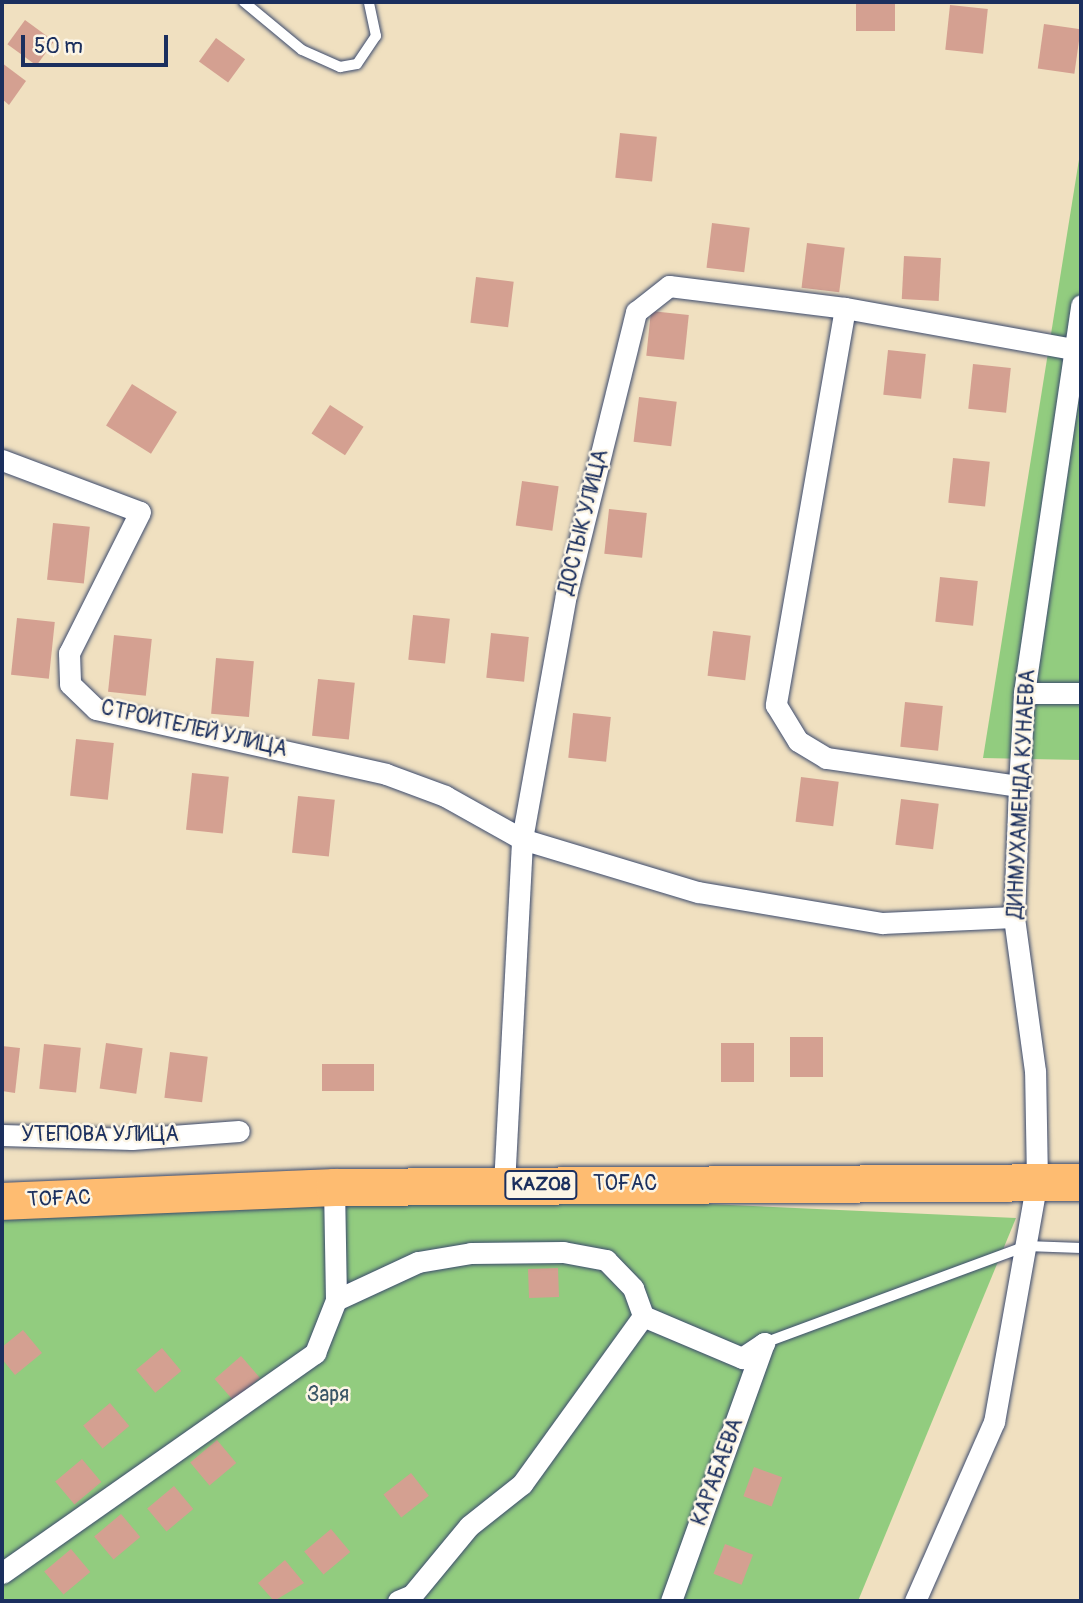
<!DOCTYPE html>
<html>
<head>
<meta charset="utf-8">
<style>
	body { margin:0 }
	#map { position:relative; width:1083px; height:1603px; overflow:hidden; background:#f0e0c0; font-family:Pangolin,sans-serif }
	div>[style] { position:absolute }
	.green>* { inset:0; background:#92cc7f }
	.building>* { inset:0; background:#d4a091; transform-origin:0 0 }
	.roads { filter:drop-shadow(0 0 2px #3b4a6d) drop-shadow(0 0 2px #3b4a6d) }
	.lane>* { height:10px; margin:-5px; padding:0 5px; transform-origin:5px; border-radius:5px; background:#fff }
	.street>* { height:21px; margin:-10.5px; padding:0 10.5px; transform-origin:10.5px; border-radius:10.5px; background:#fff }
	.highway>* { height:37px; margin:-18.5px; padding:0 18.5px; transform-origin:18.5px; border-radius:18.5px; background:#febc71 }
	span { translate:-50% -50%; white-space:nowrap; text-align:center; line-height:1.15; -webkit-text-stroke:5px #fcf5e5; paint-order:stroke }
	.shield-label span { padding:2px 5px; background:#fcf5e5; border:2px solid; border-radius:5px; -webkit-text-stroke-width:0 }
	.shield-label { font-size:19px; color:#1b2f5e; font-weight:700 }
	.street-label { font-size:21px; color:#1b2f5e }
	.park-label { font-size:21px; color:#395666 }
	.frame { position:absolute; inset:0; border:4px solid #1b2f5e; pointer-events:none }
	.scale { position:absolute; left:21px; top:35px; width:147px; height:32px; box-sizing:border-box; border:4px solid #1b2f5e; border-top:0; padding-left:9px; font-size:21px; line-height:24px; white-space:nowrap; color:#1b2f5e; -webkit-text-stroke:5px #fcf5e5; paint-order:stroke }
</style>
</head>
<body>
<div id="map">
	<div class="green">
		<div style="clip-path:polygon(1081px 147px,1081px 760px,983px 758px)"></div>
		<div style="clip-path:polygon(334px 1187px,1016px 1218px,858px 1601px,2px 1601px,2px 1192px)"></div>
	</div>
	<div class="building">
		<div style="left:856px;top:2px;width:39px;height:29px"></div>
		<div style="left:950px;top:5px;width:38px;height:45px;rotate:6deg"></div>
		<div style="left:25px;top:20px;width:36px;height:30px;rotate:36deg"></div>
		<div style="left:1044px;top:24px;width:37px;height:45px;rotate:8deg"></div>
		<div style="left:216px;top:38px;width:36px;height:29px;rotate:36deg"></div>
		<div style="clip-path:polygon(2px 63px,26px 81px,9px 105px,2px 99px)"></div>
		<div style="left:620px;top:133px;width:37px;height:45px;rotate:6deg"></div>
		<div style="left:712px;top:223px;width:38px;height:45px;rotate:7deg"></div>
		<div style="left:807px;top:243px;width:38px;height:45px;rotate:7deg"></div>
		<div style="left:904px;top:256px;width:37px;height:43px;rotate:3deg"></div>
		<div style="left:476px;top:277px;width:38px;height:46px;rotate:7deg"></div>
		<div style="left:651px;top:311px;width:38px;height:45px;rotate:6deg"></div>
		<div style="left:888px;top:350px;width:38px;height:45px;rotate:6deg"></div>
		<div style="left:973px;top:364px;width:38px;height:45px;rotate:6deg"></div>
		<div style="left:132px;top:384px;width:53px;height:49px;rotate:32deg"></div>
		<div style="left:639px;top:397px;width:38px;height:45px;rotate:7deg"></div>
		<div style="left:330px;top:405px;width:40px;height:34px;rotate:33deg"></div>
		<div style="left:953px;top:458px;width:37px;height:45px;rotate:6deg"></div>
		<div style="left:522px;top:481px;width:37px;height:45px;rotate:8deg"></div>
		<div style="left:609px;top:509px;width:38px;height:45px;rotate:6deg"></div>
		<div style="left:53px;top:523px;width:37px;height:57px;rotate:6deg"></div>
		<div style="left:940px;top:577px;width:38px;height:45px;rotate:6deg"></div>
		<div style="left:413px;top:615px;width:37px;height:45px;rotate:6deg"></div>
		<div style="left:17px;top:618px;width:38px;height:57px;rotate:6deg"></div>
		<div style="left:713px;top:631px;width:38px;height:45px;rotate:7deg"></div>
		<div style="left:491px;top:633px;width:38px;height:45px;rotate:6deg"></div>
		<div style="left:114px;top:635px;width:38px;height:57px;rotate:6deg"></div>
		<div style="left:216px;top:658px;width:38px;height:56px;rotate:5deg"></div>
		<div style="left:318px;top:679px;width:37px;height:57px;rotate:6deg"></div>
		<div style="left:905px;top:702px;width:38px;height:45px;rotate:6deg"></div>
		<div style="left:573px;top:713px;width:38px;height:45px;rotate:6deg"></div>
		<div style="left:76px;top:739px;width:38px;height:57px;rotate:6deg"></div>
		<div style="left:192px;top:773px;width:37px;height:57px;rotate:6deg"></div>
		<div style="left:801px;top:777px;width:38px;height:45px;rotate:7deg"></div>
		<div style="left:298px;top:796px;width:37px;height:57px;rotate:6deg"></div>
		<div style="left:901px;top:799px;width:38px;height:46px;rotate:7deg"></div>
		<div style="left:790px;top:1037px;width:33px;height:40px"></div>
		<div style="left:106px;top:1043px;width:37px;height:46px;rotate:8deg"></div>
		<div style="left:721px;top:1043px;width:33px;height:39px"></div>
		<div style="left:44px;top:1044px;width:37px;height:45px;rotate:6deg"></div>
		<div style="clip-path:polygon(2px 1046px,20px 1048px,15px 1093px,2px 1091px)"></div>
		<div style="left:170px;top:1052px;width:38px;height:46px;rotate:7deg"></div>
		<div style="left:374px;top:1064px;width:27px;height:52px;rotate:90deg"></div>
		<div style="left:558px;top:1268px;width:29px;height:30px;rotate:88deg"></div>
		<div style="clip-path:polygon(23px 1330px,42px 1353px,15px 1375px,2px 1359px,2px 1347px)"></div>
		<div style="left:162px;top:1348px;width:30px;height:34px;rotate:50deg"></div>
		<div style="left:241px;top:1356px;width:29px;height:35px;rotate:49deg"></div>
		<div style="left:110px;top:1403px;width:30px;height:35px;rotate:50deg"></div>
		<div style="left:217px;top:1440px;width:30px;height:35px;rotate:50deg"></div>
		<div style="left:82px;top:1459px;width:30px;height:35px;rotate:50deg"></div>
		<div style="left:754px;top:1467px;width:30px;height:31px;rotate:20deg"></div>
		<div style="left:411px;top:1473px;width:29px;height:35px;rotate:52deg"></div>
		<div style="left:174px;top:1486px;width:30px;height:35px;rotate:50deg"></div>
		<div style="left:121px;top:1514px;width:30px;height:35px;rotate:50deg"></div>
		<div style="left:331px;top:1529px;width:30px;height:35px;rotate:50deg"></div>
		<div style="left:725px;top:1544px;width:30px;height:32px;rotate:21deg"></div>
		<div style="left:71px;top:1549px;width:30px;height:35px;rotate:50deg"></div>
		<div style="clip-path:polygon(285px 1560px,304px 1583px,274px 1601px,258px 1583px)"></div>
	</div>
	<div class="roads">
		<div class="lane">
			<div style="left:244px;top:2px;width:75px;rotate:39.6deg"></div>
			<div style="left:302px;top:50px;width:42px;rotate:24.1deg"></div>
			<div style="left:340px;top:67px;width:17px;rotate:-10deg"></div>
			<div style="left:357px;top:64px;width:34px;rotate:-56deg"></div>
			<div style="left:376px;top:36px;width:35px;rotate:-102deg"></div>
			<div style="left:764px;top:1343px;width:279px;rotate:-20.3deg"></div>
			<div style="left:1026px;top:1246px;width:55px;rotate:2.1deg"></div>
		</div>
		<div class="street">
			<div style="left:845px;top:308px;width:403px;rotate:99.9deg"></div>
			<div style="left:776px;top:705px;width:42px;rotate:58.6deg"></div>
			<div style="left:798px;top:741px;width:33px;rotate:31deg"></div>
			<div style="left:826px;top:758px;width:195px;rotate:8.3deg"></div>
			<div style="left:2px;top:460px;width:147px;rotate:20.6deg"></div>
			<div style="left:140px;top:512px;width:158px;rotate:116.7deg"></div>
			<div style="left:69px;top:653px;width:31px;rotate:88deg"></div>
			<div style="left:70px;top:684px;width:36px;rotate:44deg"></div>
			<div style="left:96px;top:709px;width:297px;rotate:12.6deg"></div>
			<div style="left:386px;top:774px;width:63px;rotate:20.4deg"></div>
			<div style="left:445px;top:796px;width:88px;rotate:29.2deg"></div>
			<div style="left:522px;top:839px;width:184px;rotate:16.8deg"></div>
			<div style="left:698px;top:892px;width:187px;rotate:9.6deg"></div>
			<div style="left:882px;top:923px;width:132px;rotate:-2.6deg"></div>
			<div style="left:1024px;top:693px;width:57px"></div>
			<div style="left:2px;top:1135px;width:130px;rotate:1.8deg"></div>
			<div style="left:132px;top:1139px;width:107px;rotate:-4.3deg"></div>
			<div style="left:504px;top:1185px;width:346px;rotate:-87deg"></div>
			<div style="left:522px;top:839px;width:248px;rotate:-79.8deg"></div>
			<div style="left:566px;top:595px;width:292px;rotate:-76.1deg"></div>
			<div style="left:636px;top:312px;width:42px;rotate:-38.2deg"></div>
			<div style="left:669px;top:286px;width:177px;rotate:7.1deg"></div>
			<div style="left:845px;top:308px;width:233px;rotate:10.2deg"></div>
			<div style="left:336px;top:1300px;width:90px;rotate:-24.9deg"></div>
			<div style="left:418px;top:1262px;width:54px;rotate:-9.6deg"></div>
			<div style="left:471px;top:1253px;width:92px;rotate:-0.6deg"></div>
			<div style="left:563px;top:1252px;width:44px;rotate:10.5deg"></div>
			<div style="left:606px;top:1260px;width:39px;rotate:46deg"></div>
			<div style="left:633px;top:1288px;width:30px;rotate:70deg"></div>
			<div style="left:2px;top:1573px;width:383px;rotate:-35.1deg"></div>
			<div style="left:315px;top:1353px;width:57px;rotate:-68.4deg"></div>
			<div style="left:336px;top:1300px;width:113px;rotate:-91deg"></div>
			<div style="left:398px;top:1601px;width:15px;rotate:-23deg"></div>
			<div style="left:412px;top:1595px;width:89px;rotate:-50.4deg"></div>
			<div style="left:469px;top:1526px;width:68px;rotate:-38.4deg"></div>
			<div style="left:522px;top:1484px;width:207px;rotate:-54.2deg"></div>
			<div style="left:643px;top:1316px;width:108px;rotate:23deg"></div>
			<div style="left:742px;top:1358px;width:27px;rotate:-34deg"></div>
			<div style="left:671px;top:1601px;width:274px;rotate:-70.2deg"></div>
			<div style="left:915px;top:1601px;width:196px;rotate:-66.2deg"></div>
			<div style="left:994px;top:1422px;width:245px;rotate:-79.9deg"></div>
			<div style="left:1037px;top:1181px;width:110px;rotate:-91deg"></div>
			<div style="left:1035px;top:1071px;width:155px;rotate:-97.8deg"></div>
			<div style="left:1014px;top:917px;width:131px;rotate:-87.8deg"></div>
			<div style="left:1019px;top:786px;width:93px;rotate:-86.9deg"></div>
			<div style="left:1024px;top:693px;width:392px;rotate:-81.6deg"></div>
		</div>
		<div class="highway">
			<div style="left:2px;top:1201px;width:332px;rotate:-2.4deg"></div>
			<div style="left:334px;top:1187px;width:747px;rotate:-0.38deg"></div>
		</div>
	</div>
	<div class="shield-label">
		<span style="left:541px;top:1185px">KAZ08</span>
	</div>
	<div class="street-label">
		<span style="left:584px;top:522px;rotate:-76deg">ДОСТЫК УЛИЦА</span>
		<span style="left:194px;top:729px;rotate:13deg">СТРОИТЕЛЕЙ УЛИЦА</span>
		<span style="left:1022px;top:794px;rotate:-87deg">ДИНМУХАМЕНДА КУНАЕВА</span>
		<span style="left:100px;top:1135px">УТЕПОВА УЛИЦА</span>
		<span style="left:625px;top:1184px">ТОҒАС</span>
		<span style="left:59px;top:1199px;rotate:-2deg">ТОҒАС</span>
		<span style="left:718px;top:1472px;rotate:-70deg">КАРАБАЕВА</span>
	</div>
	<div class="park-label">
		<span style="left:328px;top:1395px">Заря</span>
	</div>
	<div class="frame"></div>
	<div class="scale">50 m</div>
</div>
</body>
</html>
